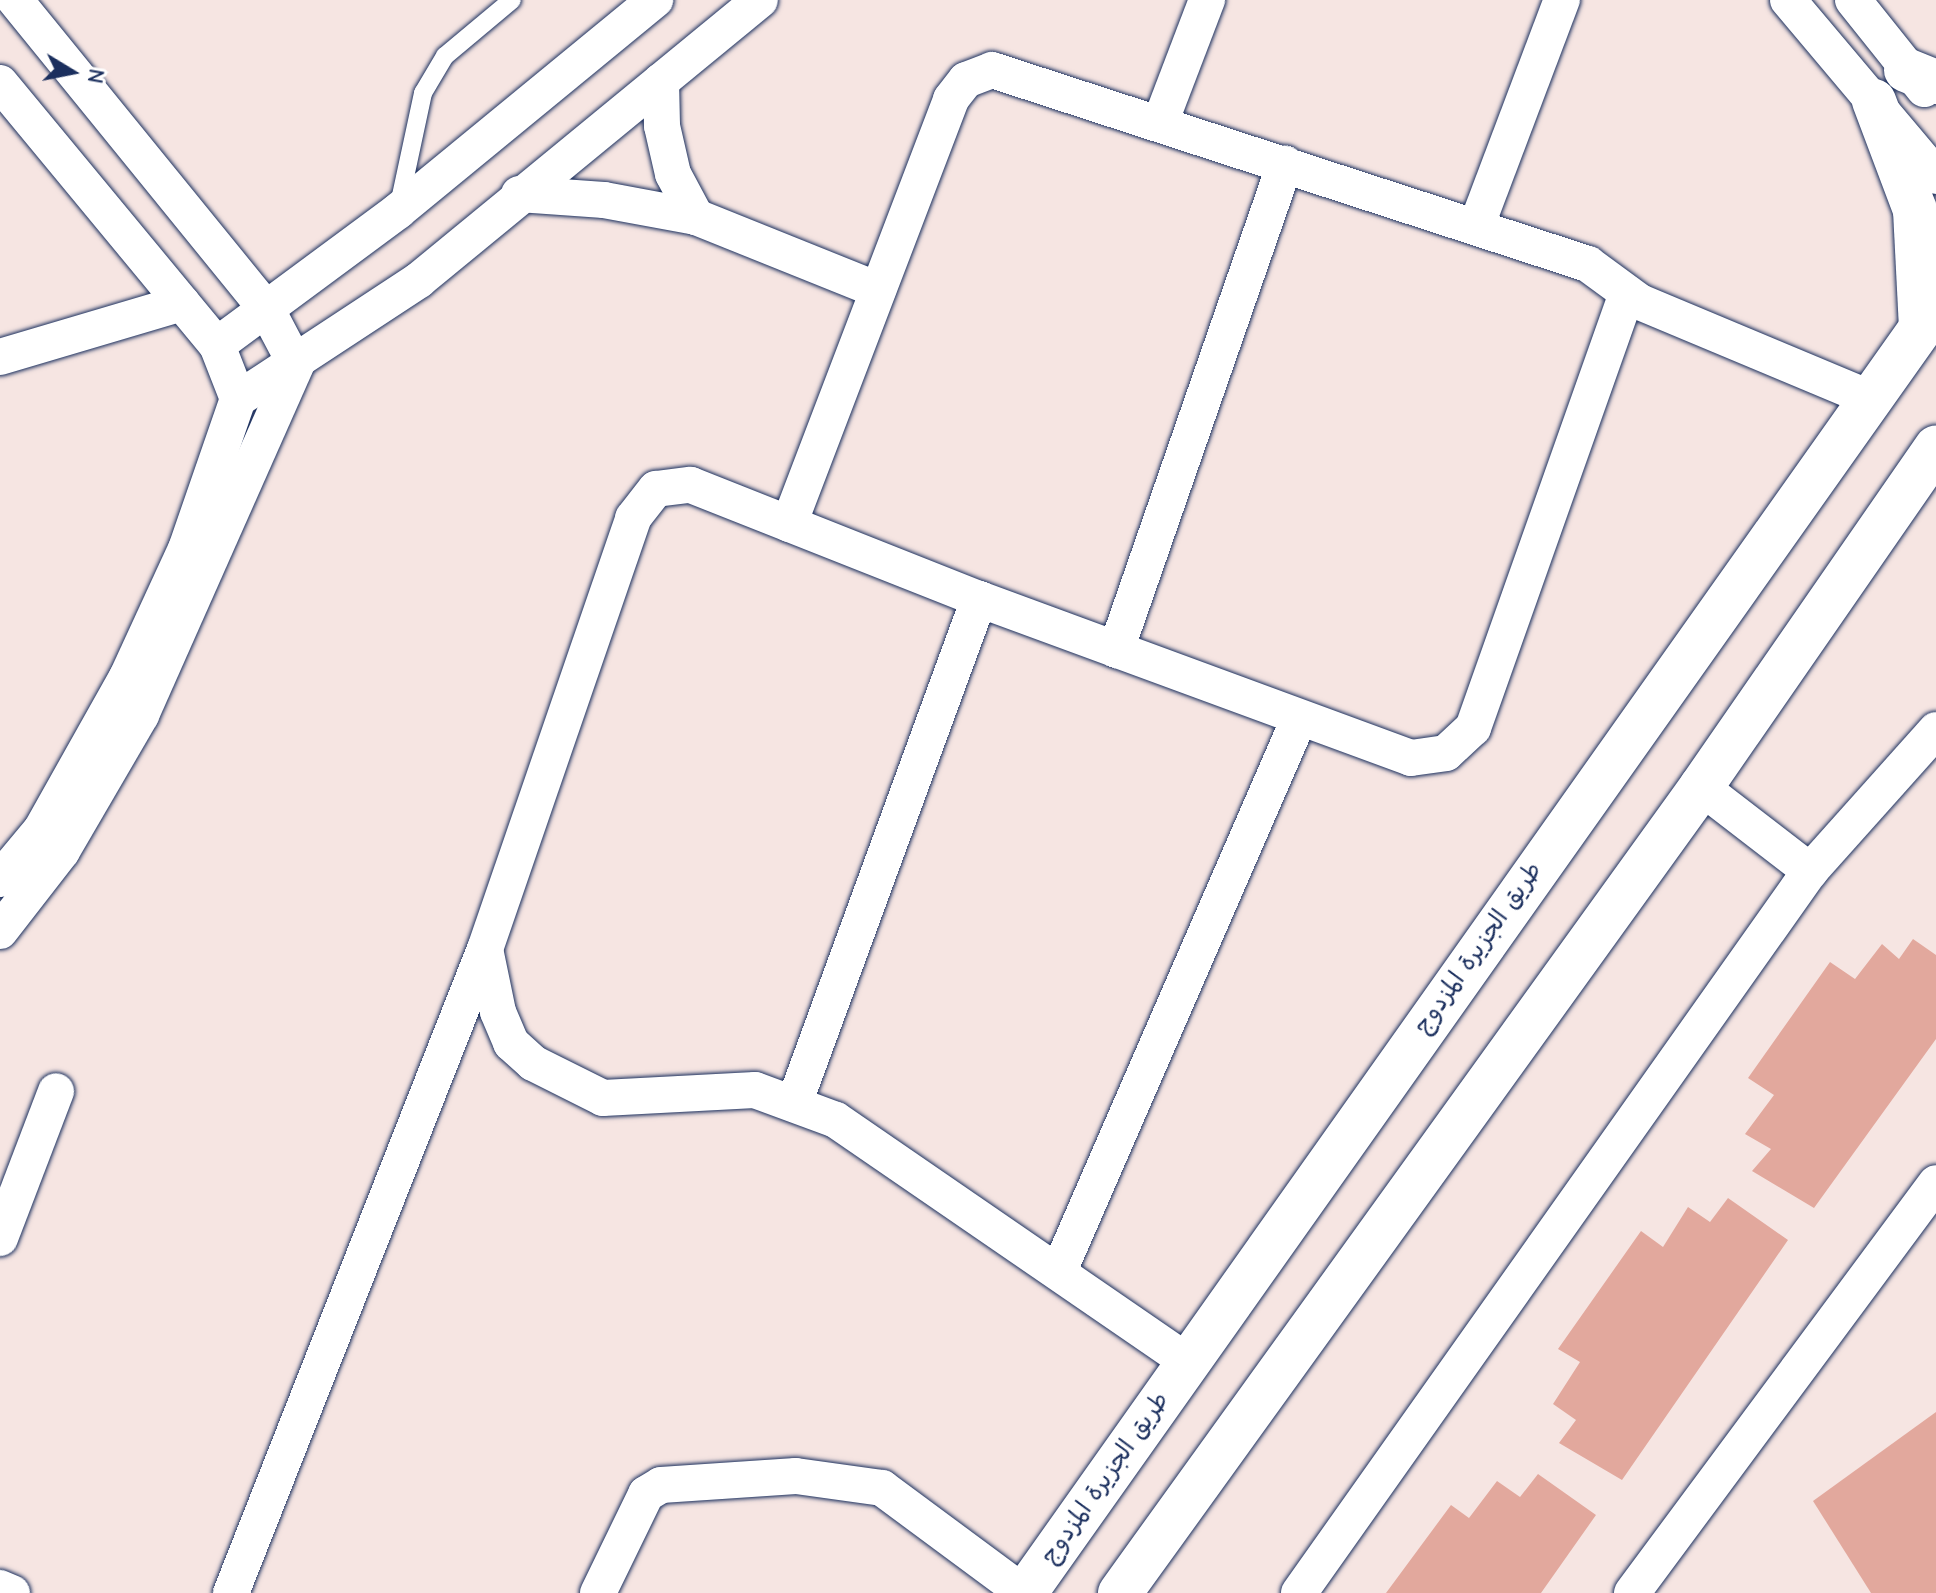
<!DOCTYPE html>
<html>
<head>
<meta charset="utf-8">
<style>
	body { margin:0 }
	#map { position:relative; width:1936px; height:1593px; overflow:hidden; background:#f6e5e2; font-family:"Comic Neue","Playpen Sans Arabic",sans-serif }
	div>[style] { position:absolute }
	.building>* { inset:0; background:#e2a89d }
	.roads { filter:drop-shadow(0 0 2px #1b2f5e) drop-shadow(0 0 2px #1b2f5e) }
	.service>* { height:18px; margin:-9px; padding:0 9px; transform-origin:9px; border-radius:9px; background:#fff }
	.minor>* { height:36px; margin:-18px; padding:0 18px; transform-origin:18px; border-radius:18px; background:#fff }
	.secondary>* { height:44px; margin:-22px; padding:0 22px; transform-origin:22px; border-radius:22px; background:#fff }
	span { translate:-50% -50%; white-space:nowrap; text-align:center; line-height:1.15; -webkit-text-stroke:7px #fff; paint-order:stroke }
	.street-label { font-size:24px; color:#1b2f5e }
	.north { position:absolute; left:32px; top:32px; width:80px; height:80px; -webkit-text-stroke:6px #fff; paint-order:stroke; rotate:100deg; font-size:22px; font-weight:700; line-height:32px; text-align:center; color:#1b2f5e }
	.north::after { content:''; display:block; margin:auto; width:28px; height:36px; background:#1b2f5e; clip-path:polygon(50% 0,100% 100%,50% 72%,0 100%) }
</style>
</head>
<body>
<div id="map">
	<div class="building">
		<div style="clip-path:polygon(1913px 939px,1936px 955px,1936px 1039px,1814px 1208px,1752px 1171px,1771px 1149px,1745px 1134px,1774px 1095px,1748px 1078px,1830px 962px,1855px 979px,1882px 944px,1899px 959px)"></div>
		<div style="clip-path:polygon(1728px 1198px,1788px 1240px,1622px 1480px,1559px 1443px,1576px 1420px,1553px 1404px,1580px 1362px,1558px 1349px,1641px 1231px,1663px 1247px,1688px 1207px,1710px 1222px)"></div>
		<div style="clip-path:polygon(1936px 1412px,1936px 1593px,1871px 1593px,1813px 1501px)"></div>
		<div style="clip-path:polygon(1538px 1474px,1596px 1515px,1541px 1593px,1386px 1593px,1451px 1505px,1469px 1518px,1497px 1481px,1520px 1497px)"></div>
	</div>
	<div class="roads">
		<div class="service">
			<div style="left:399px;top:205px;width:115px;rotate:-77.9deg"></div>
			<div style="left:423px;top:93px;width:43px;rotate:-59.3deg"></div>
			<div style="left:445px;top:56px;width:87px;rotate:-39.9deg"></div>
		</div>
		<div class="minor">
			<div style="left:15px;top:0;width:400px;rotate:50.9deg"></div>
			<div style="left:267px;top:310px;width:62px;rotate:62.2deg"></div>
			<div style="left:1788px;top:0;width:230px;rotate:49.9deg"></div>
			<div style="left:1853px;top:0;width:114px;rotate:51.4deg"></div>
			<div style="left:661px;top:81px;width:45px;rotate:88.7deg"></div>
			<div style="left:662px;top:126px;width:49px;rotate:77.1deg"></div>
			<div style="left:673px;top:174px;width:49px;rotate:61.9deg"></div>
			<div style="left:0;top:83px;width:340px;rotate:50.4deg"></div>
			<div style="left:1160px;top:123px;width:132px;rotate:-69.1deg"></div>
			<div style="left:519px;top:194px;width:85px;rotate:4deg"></div>
			<div style="left:604px;top:200px;width:94px;rotate:10.5deg"></div>
			<div style="left:696px;top:217px;width:196px;rotate:21.9deg"></div>
			<div style="left:1476px;top:227px;width:243px;rotate:-69.3deg"></div>
			<div style="left:0;top:357px;width:190px;rotate:-16.5deg"></div>
			<div style="left:238px;top:399px;width:217px;rotate:-33.3deg"></div>
			<div style="left:419px;top:280px;width:441px;rotate:-39.4deg"></div>
			<div style="left:789px;top:524px;width:455px;rotate:-69.1deg"></div>
			<div style="left:951px;top:99px;width:24px;rotate:-52deg"></div>
			<div style="left:966px;top:80px;width:28px;rotate:-21deg"></div>
			<div style="left:992px;top:70px;width:627px;rotate:18.03deg"></div>
			<div style="left:1588px;top:264px;width:64px;rotate:36.2deg"></div>
			<div style="left:1640px;top:302px;width:249px;rotate:22.7deg"></div>
			<div style="left:1116px;top:650px;width:515px;rotate:-70.83deg"></div>
			<div style="left:1701px;top:787px;width:138px;rotate:37.6deg"></div>
			<div style="left:0;top:879px;width:64px;rotate:-50.1deg"></div>
			<div style="left:41px;top:830px;width:176px;rotate:-60.7deg"></div>
			<div style="left:127px;top:677px;width:141px;rotate:-65.3deg"></div>
			<div style="left:186px;top:549px;width:159px;rotate:-70.9deg"></div>
			<div style="left:238px;top:399px;width:58px;rotate:-111.3deg"></div>
			<div style="left:217px;top:345px;width:225px;rotate:-36.5deg"></div>
			<div style="left:398px;top:211px;width:333px;rotate:-39.4deg"></div>
			<div style="left:0;top:931px;width:101px;rotate:-52.2deg"></div>
			<div style="left:62px;top:851px;width:157px;rotate:-59.8deg"></div>
			<div style="left:141px;top:715px;width:383px;rotate:-66.1deg"></div>
			<div style="left:485px;top:949px;width:64px;rotate:78.3deg"></div>
			<div style="left:498px;top:1012px;width:34px;rotate:67deg"></div>
			<div style="left:511px;top:1043px;width:30px;rotate:42deg"></div>
			<div style="left:533px;top:1063px;width:78px;rotate:26.6deg"></div>
			<div style="left:603px;top:1098px;width:152px;rotate:-3deg"></div>
			<div style="left:755px;top:1090px;width:86px;rotate:20.3deg"></div>
			<div style="left:836px;top:1120px;width:426px;rotate:34.5deg"></div>
			<div style="left:794px;top:1104px;width:538px;rotate:-69.88deg"></div>
			<div style="left:0;top:1238px;width:157px;rotate:-69.1deg"></div>
			<div style="left:1059px;top:1271px;width:602px;rotate:-66.5deg"></div>
			<div style="left:0;top:1588px;width:13px;rotate:23deg"></div>
			<div style="left:231px;top:1593px;width:692px;rotate:-68.48deg"></div>
			<div style="left:485px;top:949px;width:456px;rotate:-71deg"></div>
			<div style="left:633px;top:518px;width:37px;rotate:-52deg"></div>
			<div style="left:656px;top:489px;width:35px;rotate:-7deg"></div>
			<div style="left:691px;top:485px;width:310px;rotate:21.6deg"></div>
			<div style="left:979px;top:599px;width:460px;rotate:20.2deg"></div>
			<div style="left:1411px;top:758px;width:35px;rotate:-8deg"></div>
			<div style="left:1446px;top:753px;width:37px;rotate:-43deg"></div>
			<div style="left:1473px;top:728px;width:461px;rotate:-70.5deg"></div>
			<div style="left:598px;top:1593px;width:110px;rotate:-64.1deg"></div>
			<div style="left:646px;top:1494px;width:17px;rotate:-31deg"></div>
			<div style="left:661px;top:1485px;width:135px;rotate:-3.8deg"></div>
			<div style="left:796px;top:1476px;width:87px;rotate:7.9deg"></div>
			<div style="left:882px;top:1488px;width:177px;rotate:36.5deg"></div>
			<div style="left:1299px;top:1593px;width:885px;rotate:-54.71deg"></div>
			<div style="left:1810px;top:871px;width:189px;rotate:-48.2deg"></div>
			<div style="left:1632px;top:1593px;width:510px;rotate:-53.44deg"></div>
		</div>
		<div class="secondary">
			<div style="left:1906px;top:70px;width:32px;rotate:22deg"></div>
			<div style="left:1874px;top:101px;width:116px;rotate:69.4deg"></div>
			<div style="left:1915px;top:210px;width:118px;rotate:87.1deg"></div>
			<div style="left:1025px;top:1593px;width:1576px;rotate:-54.69deg"></div>
			<div style="left:1120px;top:1593px;width:994px;rotate:-54.21deg"></div>
			<div style="left:1701px;top:787px;width:413px;rotate:-55.3deg"></div>
		</div>
	</div>
	<div class="street-label">
		<span style="left:1478px;top:948px;rotate:-55deg">طريق الجزيرة المزدوج</span>
		<span style="left:1105px;top:1478px;rotate:-55deg">طريق الجزيرة المزدوج</span>
	</div>
	<div class="north">N</div>
</div>
</body>
</html>
